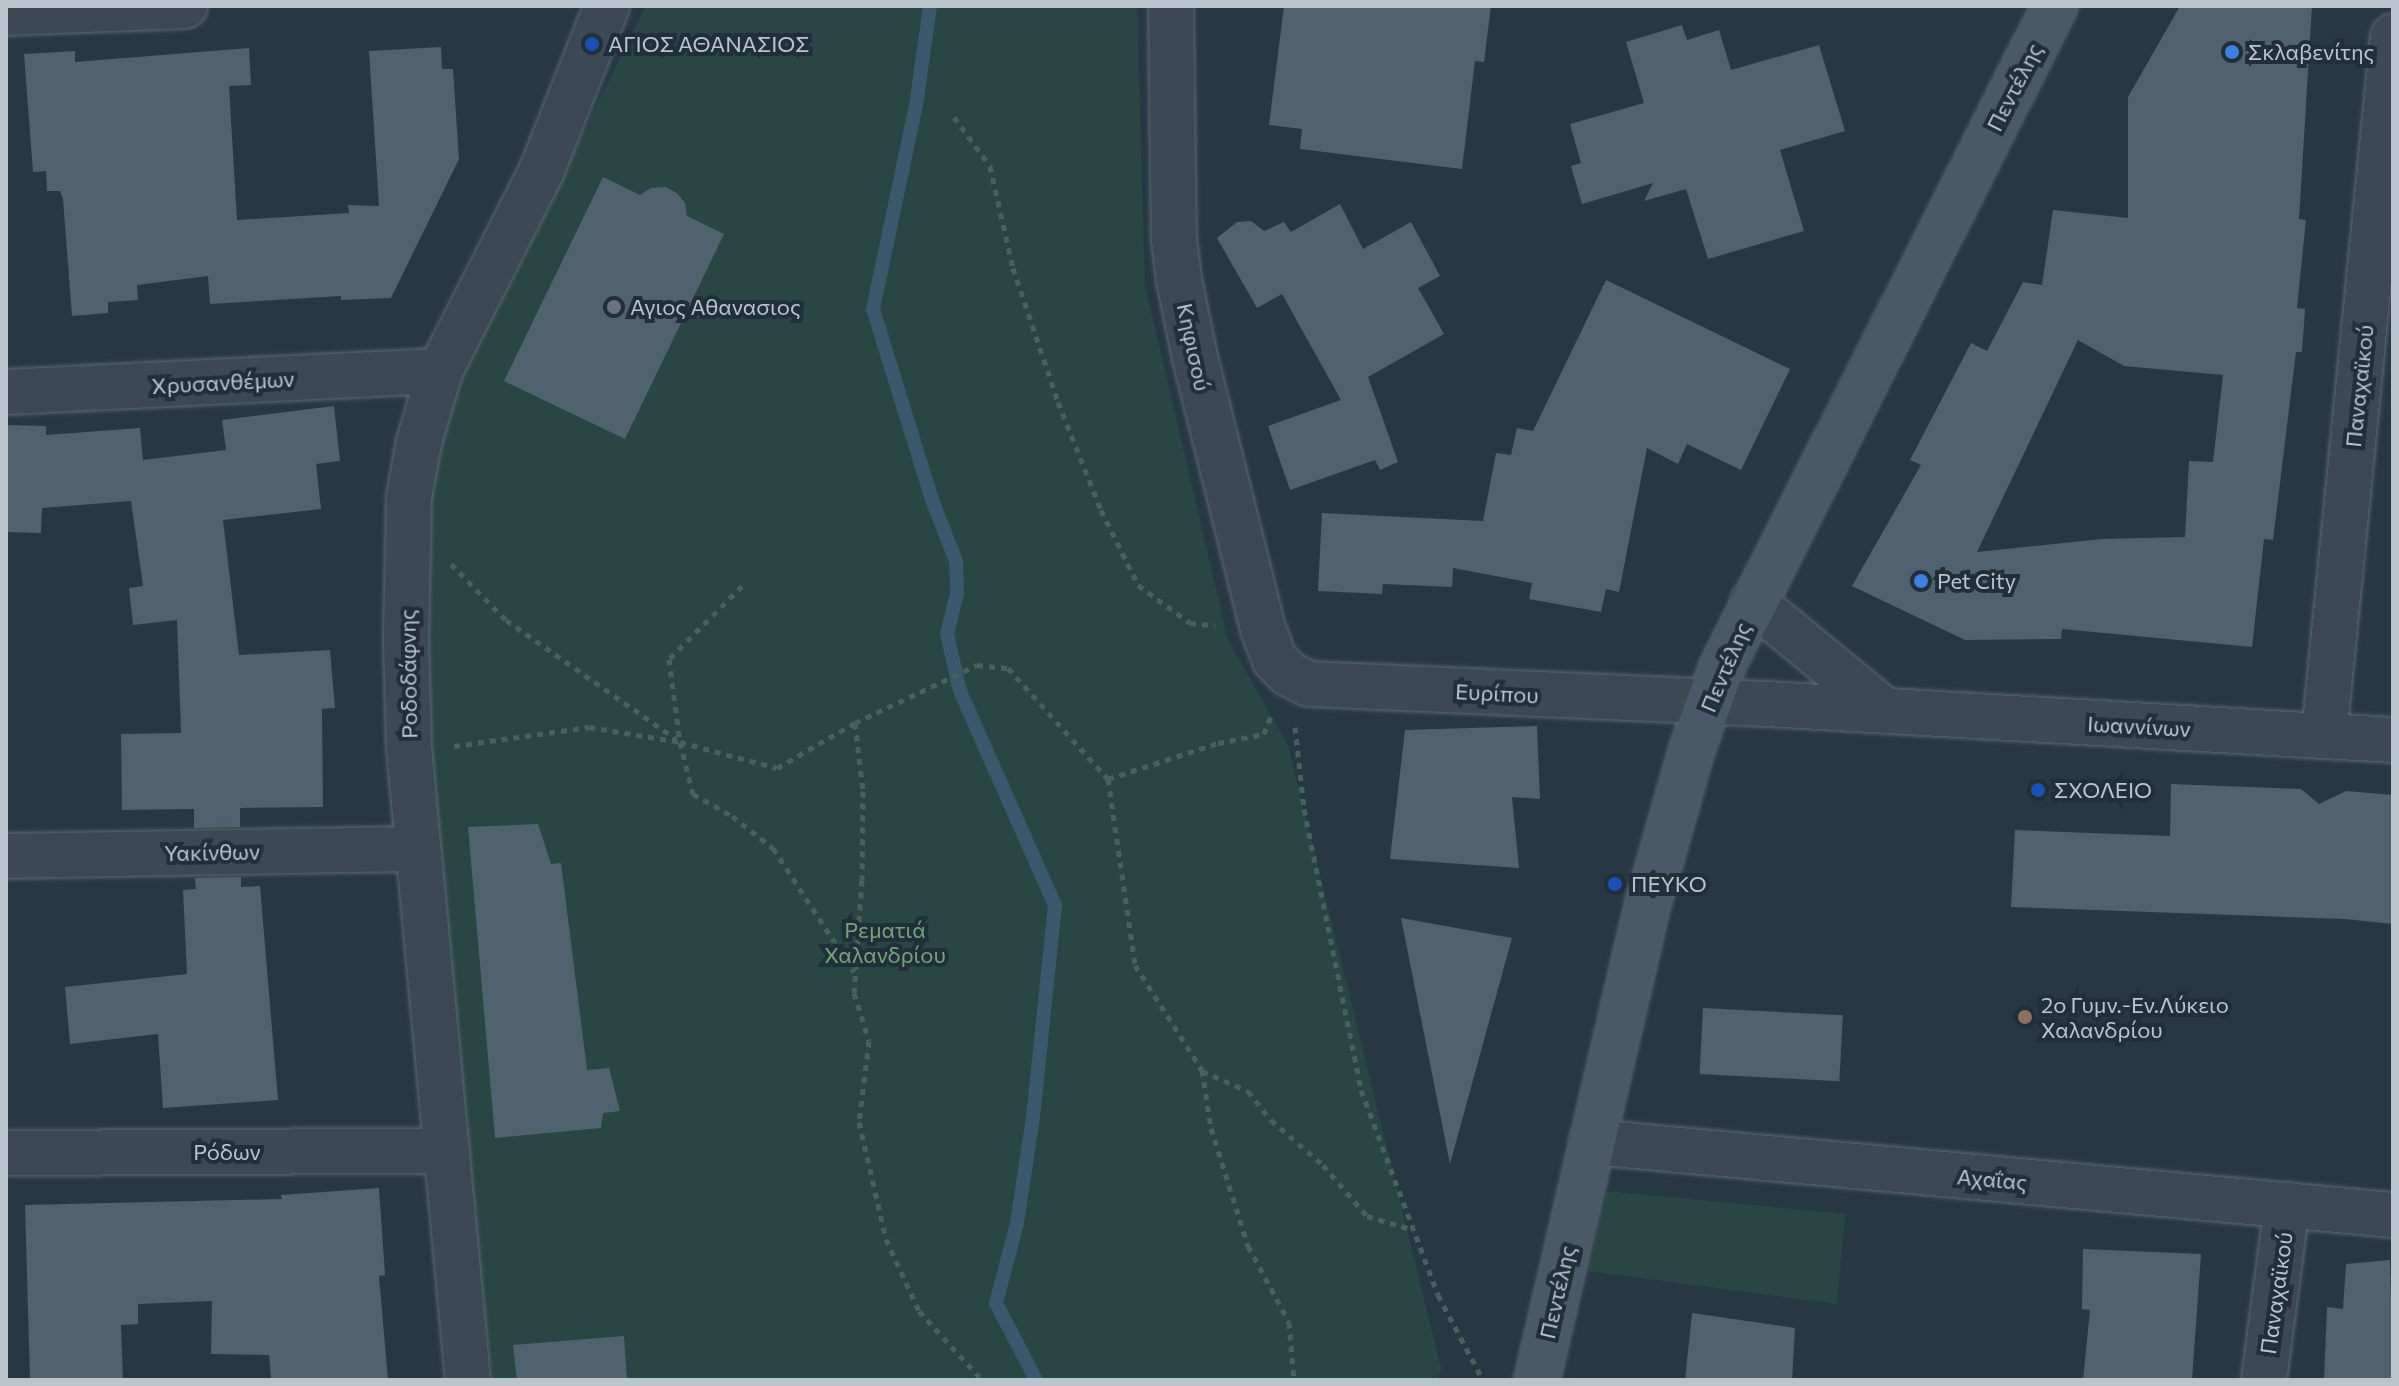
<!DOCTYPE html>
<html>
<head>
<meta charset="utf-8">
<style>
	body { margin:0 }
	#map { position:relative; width:2399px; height:1386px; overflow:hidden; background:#273844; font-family:Commissioner,sans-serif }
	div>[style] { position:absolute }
	.green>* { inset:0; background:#294544 }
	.stream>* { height:14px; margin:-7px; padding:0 7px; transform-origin:7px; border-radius:7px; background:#3b576b }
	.building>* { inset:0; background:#50626f; transform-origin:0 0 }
	.path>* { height:5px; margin-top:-2.5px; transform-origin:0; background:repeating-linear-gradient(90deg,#48615f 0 6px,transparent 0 12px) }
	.roads { filter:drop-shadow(0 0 2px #5a6771) drop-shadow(0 0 2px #5a6771) }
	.minor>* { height:44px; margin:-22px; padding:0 22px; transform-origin:22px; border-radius:22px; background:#3c4954 }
	.secondary>* { height:44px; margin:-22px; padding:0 22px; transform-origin:22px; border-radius:22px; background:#4a5967 }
	.dots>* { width:22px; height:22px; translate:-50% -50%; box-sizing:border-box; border:4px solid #202f39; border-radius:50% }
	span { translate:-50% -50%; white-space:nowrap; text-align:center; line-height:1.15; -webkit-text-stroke:8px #202f39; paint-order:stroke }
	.poi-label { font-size:22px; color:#b9c4cd }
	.left { translate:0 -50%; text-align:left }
	.street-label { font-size:22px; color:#b9c4cd }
	.park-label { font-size:22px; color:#77a37a }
	.frame { position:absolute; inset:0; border:8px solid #b9c4cd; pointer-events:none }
</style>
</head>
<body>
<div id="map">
	<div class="green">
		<div style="clip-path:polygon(646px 6px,1137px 6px,1145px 285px,1228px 640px,1288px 745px,1441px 1368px,1438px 1380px,493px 1380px,467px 1170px,432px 824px,418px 536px,453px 392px)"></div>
		<div style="clip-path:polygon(1607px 1191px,1845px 1214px,1837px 1304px,1588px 1271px)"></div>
	</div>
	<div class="stream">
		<div style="left:930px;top:6px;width:100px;rotate:98deg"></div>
		<div style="left:916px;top:105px;width:208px;rotate:101.9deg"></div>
		<div style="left:873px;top:309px;width:200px;rotate:72.8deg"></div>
		<div style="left:932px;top:500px;width:66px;rotate:68.5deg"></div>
		<div style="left:956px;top:561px;width:32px;rotate:88deg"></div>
		<div style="left:957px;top:593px;width:42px;rotate:103.7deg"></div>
		<div style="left:947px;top:634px;width:58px;rotate:77.2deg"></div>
		<div style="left:960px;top:691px;width:234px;rotate:66.1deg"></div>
		<div style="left:1055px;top:905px;width:213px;rotate:95.9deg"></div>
		<div style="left:1033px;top:1117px;width:107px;rotate:98.6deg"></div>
		<div style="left:1017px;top:1223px;width:83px;rotate:104.7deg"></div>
		<div style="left:996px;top:1303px;width:87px;rotate:62.5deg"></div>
	</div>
	<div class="building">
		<div style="clip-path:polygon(1284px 6px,1491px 6px,1484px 62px,1475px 61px,1462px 169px,1300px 149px,1302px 129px,1269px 125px)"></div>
		<div style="clip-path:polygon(evenodd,2180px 6px,2312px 6px,2299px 219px,2306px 220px,2297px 308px,2305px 309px,2302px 352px,2296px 352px,2273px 540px,2264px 539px,2252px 647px,2062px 629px,2061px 639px,1965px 640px,1852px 586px,1921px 465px,1910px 460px,1971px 343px,1987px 351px,2023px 282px,2042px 285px,2053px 210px,2128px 218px,2128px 97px,2180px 6px,2078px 340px,2124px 366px,2223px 375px,2213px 462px,2189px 461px,2185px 537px,2102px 539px,1977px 552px,2078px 340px)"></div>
		<div style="clip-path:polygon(1682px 25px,1687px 40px,1719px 30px,1731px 70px,1819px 45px,1845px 131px,1780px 150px,1804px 231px,1708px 259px,1686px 189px,1644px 201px,1653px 183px,1582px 204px,1571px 166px,1581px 163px,1570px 124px,1644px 103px,1626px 42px)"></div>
		<div style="clip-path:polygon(441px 47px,442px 69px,453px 69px,459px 159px,391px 298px,341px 300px,341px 296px,210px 304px,208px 276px,137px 285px,138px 300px,108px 302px,108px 313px,72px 316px,63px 199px,60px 191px,47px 191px,46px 171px,33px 172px,24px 54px,75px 51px,75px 62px,249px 48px,251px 85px,229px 86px,237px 220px,349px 213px,348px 205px,379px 206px,369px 51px)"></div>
		<div style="clip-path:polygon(603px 177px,640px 195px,651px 188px,665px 187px,677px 193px,685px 203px,687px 216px,724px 234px,625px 439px,504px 381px)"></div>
		<div style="clip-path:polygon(1340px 204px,1363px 249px,1411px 222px,1440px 276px,1418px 288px,1444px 334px,1368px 377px,1398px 462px,1380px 470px,1375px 460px,1290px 490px,1268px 426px,1341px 400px,1282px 294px,1257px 308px,1217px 238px,1237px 222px,1251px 221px,1264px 231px,1284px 222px,1291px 232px)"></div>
		<div style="clip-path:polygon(1606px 280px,1790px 369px,1741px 470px,1687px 444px,1678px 464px,1647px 448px,1619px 592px,1606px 589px,1601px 612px,1529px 599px,1532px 583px,1453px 568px,1452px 587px,1383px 584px,1382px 594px,1318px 591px,1322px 513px,1483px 521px,1496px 453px,1511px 455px,1517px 428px,1533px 431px)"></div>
		<div style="clip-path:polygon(334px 406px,340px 461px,316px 464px,321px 509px,223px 520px,239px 655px,330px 650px,335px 708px,322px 709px,323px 807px,240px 808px,240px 827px,194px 828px,194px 809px,122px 810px,121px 734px,181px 733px,177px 620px,133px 625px,129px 588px,143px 586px,131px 501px,42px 508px,41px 533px,6px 532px,6px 425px,46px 426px,46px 435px,140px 428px,143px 460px,226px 450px,222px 420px)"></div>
		<div style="clip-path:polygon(1537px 726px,1540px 799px,1512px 797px,1519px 868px,1390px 859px,1405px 730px)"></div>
		<div style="clip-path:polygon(2171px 784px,2301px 789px,2319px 804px,2346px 791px,2393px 795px,2393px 924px,2345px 919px,2011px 907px,2015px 830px,2170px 836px)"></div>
		<div style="clip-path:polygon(538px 824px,551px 864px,561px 863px,587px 1070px,609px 1068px,620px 1111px,603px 1113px,601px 1128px,495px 1138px,468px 827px)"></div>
		<div style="clip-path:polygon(241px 877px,241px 887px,260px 886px,278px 1100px,163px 1108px,158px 1034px,70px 1044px,65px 987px,187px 974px,183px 890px,196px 889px,195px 878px)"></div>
		<div style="clip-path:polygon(1401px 918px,1512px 938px,1450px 1164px)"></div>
		<div style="left:1703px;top:1008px;width:140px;height:66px;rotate:3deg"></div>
		<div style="clip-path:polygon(379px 1188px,385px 1275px,379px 1276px,388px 1380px,271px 1380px,269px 1355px,211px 1354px,212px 1301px,138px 1304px,138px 1324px,121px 1325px,123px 1380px,30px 1380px,25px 1205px,282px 1199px,281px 1195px)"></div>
		<div style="clip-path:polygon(2083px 1249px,2201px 1254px,2192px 1380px,2083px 1380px,2090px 1310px,2082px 1309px)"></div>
		<div style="clip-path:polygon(2390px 1260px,2393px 1380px,2324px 1380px,2327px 1307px,2343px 1309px,2346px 1264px)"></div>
		<div style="clip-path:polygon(1692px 1313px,1795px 1328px,1792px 1380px,1685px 1380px)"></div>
		<div style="clip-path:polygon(624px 1336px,627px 1380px,517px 1380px,513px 1345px)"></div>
	</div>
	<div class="path">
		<div style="left:954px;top:117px;width:61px;rotate:53.7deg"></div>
		<div style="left:990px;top:166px;width:105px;rotate:77.3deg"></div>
		<div style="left:1013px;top:268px;width:141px;rotate:71.4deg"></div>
		<div style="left:1058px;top:402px;width:116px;rotate:68.3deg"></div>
		<div style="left:1101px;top:510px;width:84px;rotate:63.7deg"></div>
		<div style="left:1138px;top:585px;width:64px;rotate:36.2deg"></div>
		<div style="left:1190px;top:623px;width:25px;rotate:5deg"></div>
		<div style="left:451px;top:564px;width:78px;rotate:45.5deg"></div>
		<div style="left:506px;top:620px;width:208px;rotate:35deg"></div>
		<div style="left:742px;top:586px;width:103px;rotate:135deg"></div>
		<div style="left:669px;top:659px;width:84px;rotate:82.5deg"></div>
		<div style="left:680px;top:742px;width:54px;rotate:76deg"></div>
		<div style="left:693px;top:794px;width:45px;rotate:29.4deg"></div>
		<div style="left:732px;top:816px;width:52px;rotate:38deg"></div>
		<div style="left:773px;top:848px;width:148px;rotate:56.8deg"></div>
		<div style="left:855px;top:723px;width:68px;rotate:83.3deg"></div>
		<div style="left:863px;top:791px;width:89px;rotate:90.6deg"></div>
		<div style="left:862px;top:880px;width:113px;rotate:94deg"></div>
		<div style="left:854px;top:993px;width:50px;rotate:72.6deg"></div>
		<div style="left:869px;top:1041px;width:82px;rotate:97deg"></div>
		<div style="left:859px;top:1122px;width:120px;rotate:77deg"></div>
		<div style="left:886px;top:1239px;width:79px;rotate:65.4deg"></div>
		<div style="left:919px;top:1311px;width:93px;rotate:47.6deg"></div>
		<div style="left:1295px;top:727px;width:82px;rotate:83.7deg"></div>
		<div style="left:1304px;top:809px;width:287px;rotate:78.5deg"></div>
		<div style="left:1361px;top:1090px;width:219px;rotate:69.4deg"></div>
		<div style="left:1438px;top:1295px;width:96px;rotate:62.1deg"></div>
		<div style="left:454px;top:746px;width:136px;rotate:-8deg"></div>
		<div style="left:589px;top:727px;width:92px;rotate:9.4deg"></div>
		<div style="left:680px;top:742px;width:100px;rotate:15deg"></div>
		<div style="left:777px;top:768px;width:90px;rotate:-30deg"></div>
		<div style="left:855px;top:723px;width:135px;rotate:-25.4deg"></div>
		<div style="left:977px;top:665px;width:31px;rotate:6deg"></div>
		<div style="left:1008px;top:668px;width:149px;rotate:48deg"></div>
		<div style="left:1108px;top:779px;width:188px;rotate:81.7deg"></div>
		<div style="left:1135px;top:965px;width:125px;rotate:57.5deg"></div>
		<div style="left:1202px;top:1070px;width:59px;rotate:81.2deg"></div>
		<div style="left:1211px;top:1128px;width:124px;rotate:72.6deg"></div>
		<div style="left:1248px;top:1246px;width:86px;rotate:61.7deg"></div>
		<div style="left:1289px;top:1322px;width:58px;rotate:85.1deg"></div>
		<div style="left:1108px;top:779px;width:116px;rotate:-18.1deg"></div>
		<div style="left:1218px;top:743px;width:47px;rotate:-11.1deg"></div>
		<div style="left:1264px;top:734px;width:19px;rotate:-69deg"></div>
		<div style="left:1202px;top:1071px;width:50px;rotate:23.5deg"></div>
		<div style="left:1248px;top:1091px;width:37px;rotate:52deg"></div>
		<div style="left:1271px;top:1120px;width:69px;rotate:40.9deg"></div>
		<div style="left:1323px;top:1165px;width:67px;rotate:49.2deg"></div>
		<div style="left:1367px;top:1216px;width:49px;rotate:16.6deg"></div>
	</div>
	<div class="roads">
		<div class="minor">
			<div style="left:1171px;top:6px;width:233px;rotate:89.3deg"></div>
			<div style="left:1174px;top:239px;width:41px;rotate:83deg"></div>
			<div style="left:1179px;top:280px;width:80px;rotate:78.4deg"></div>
			<div style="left:1195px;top:358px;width:279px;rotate:75.9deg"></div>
			<div style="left:1263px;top:629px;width:33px;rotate:69deg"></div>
			<div style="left:1275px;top:660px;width:20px;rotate:45deg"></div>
			<div style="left:1289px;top:674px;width:22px;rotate:27deg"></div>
			<div style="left:1309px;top:684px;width:458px;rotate:2.5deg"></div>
			<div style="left:1767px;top:704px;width:627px;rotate:3.29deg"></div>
			<div style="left:6px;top:13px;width:179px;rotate:-2.2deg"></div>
			<div style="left:6px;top:392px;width:435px;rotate:-2.8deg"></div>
			<div style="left:1753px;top:602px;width:171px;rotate:39.5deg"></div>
			<div style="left:2324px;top:736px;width:703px;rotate:-84.37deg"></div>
			<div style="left:6px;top:856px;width:411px;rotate:-1deg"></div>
			<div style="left:1592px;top:1142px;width:804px;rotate:5.21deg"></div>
			<div style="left:6px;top:1153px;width:441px;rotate:-0.3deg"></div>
			<div style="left:468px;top:1380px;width:635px;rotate:-95.33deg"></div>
			<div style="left:409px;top:748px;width:109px;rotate:-91.6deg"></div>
			<div style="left:406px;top:639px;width:142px;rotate:-88.8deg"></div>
			<div style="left:409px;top:497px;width:56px;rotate:-79.7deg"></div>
			<div style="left:419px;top:442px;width:74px;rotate:-73.5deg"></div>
			<div style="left:440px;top:371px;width:225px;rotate:-63.1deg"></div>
			<div style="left:542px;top:170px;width:176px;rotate:-68.4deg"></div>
			<div style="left:2264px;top:1380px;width:177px;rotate:-82.5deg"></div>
		</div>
		<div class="secondary">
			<div style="left:1537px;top:1380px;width:493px;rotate:-76.9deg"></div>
			<div style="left:1649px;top:900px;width:157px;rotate:-74.1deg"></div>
			<div style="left:1692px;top:749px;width:87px;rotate:-69.9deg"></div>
			<div style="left:1722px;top:667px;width:740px;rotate:-63.26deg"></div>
		</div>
	</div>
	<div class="dots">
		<div style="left:592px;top:44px;background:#1a4fb4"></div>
		<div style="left:2232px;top:52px;background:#3f7fe0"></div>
		<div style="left:614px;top:307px;background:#6b7280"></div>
		<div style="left:1921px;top:581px;background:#3f7fe0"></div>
		<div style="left:2038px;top:790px;background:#1a4fb4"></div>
		<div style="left:1615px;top:884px;background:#1a4fb4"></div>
		<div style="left:2025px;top:1017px;background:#8d6e63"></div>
	</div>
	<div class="poi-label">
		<span class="left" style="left:608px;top:44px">ΑΓΙΟΣ ΑΘΑΝΑΣΙΟΣ</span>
		<span class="left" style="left:2248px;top:52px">Σκλαβενίτης</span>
		<span class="left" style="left:630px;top:307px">Αγιος Αθανασιος</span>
		<span class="left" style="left:1937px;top:581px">Pet City</span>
		<span class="left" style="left:2054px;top:790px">ΣΧΟΛΕΙΟ</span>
		<span class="left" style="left:1631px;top:884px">ΠΕΥΚΟ</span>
		<span class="left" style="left:2041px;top:1017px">2ο Γυμν.-Εν.Λύκειο<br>Χαλανδρίου</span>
	</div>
	<div class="street-label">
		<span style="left:2014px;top:87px;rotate:-63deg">Πεντέλης</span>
		<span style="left:1194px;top:347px;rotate:78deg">Κηφισού</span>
		<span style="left:223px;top:382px;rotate:-3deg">Χρυσανθέμων</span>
		<span style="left:2359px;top:386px;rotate:-84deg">Παναχαϊκού</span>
		<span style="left:1725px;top:667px;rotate:-67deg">Πεντέλης</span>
		<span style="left:408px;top:674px;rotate:-91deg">Ροδοδάφνης</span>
		<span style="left:1497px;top:693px;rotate:3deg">Ευρίπου</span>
		<span style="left:2139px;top:726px;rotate:3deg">Ιωαννίνων</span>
		<span style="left:212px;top:852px;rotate:-1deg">Υακίνθων</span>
		<span style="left:227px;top:1152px">Ρόδων</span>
		<span style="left:1992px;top:1179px;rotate:5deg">Αχαΐας</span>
		<span style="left:1557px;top:1292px;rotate:-77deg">Πεντέλης</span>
		<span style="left:2276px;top:1293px;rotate:-82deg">Παναχαϊκού</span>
	</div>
	<div class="park-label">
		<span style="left:885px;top:942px">Ρεματιά<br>Χαλανδρίου</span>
	</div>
	<div class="frame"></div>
</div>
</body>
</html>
